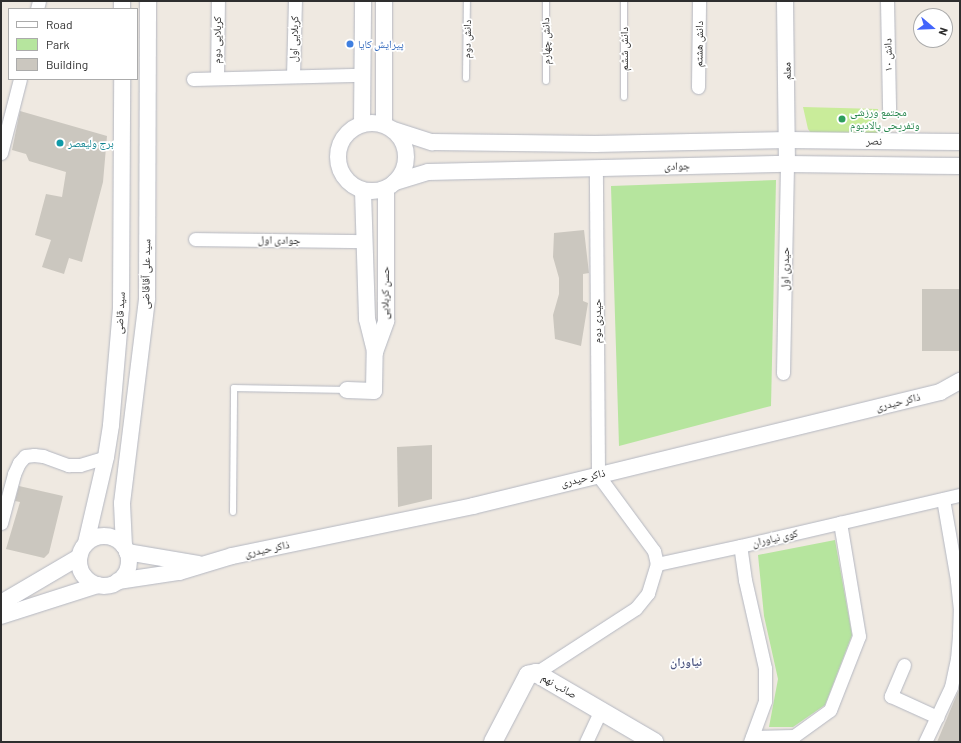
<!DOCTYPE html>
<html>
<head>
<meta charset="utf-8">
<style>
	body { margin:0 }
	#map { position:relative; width:961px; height:743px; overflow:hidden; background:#efe9e1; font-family:Barlow,"Noto Naskh Arabic",sans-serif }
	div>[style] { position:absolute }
	.green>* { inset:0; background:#b6e59e }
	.pitch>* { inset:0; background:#c9ec9a }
	.building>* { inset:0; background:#cbc7bf; transform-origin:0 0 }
	.roads { filter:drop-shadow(0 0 1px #b4b7c1) drop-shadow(0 0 1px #b4b7c1) }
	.service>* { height:6px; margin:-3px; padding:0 3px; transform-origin:3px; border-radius:3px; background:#fff }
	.minor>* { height:13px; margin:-6.5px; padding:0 6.5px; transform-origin:6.5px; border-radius:6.5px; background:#fff }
	.tertiary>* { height:16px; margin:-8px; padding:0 8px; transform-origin:8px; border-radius:8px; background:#fff }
	.tertiary>.ring { margin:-8px; padding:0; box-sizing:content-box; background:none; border:16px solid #fff; border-radius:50% }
	.secondary>* { height:18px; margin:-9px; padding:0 9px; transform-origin:9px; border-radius:9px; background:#fff }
	.dots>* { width:11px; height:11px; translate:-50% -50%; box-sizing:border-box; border:2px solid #fff; border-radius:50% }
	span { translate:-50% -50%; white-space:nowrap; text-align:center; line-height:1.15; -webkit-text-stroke:3.5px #fff; paint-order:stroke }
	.street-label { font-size:11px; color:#2e2e2e }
	.shop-label { font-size:11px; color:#366cbe }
	.left { translate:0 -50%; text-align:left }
	.leisure-label { font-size:11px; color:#27864d }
	.culture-label { font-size:11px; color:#0d838f }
	.neighbourhood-label { font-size:12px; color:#4d5680; font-weight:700 }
	.frame { position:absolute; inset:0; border:2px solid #2e2e2e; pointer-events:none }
	.legend { position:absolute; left:8px; top:8px; width:130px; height:72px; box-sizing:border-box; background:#fff; border:1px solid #ababab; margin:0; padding:5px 7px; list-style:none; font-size:12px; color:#2e2e2e }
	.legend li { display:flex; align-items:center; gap:8px; height:20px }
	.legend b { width:20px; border:1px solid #ababab }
	.north { position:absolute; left:913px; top:8px; width:40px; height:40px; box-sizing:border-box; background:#fff; border:1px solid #ababab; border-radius:50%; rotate:109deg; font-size:11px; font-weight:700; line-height:16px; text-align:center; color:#2e2e2e }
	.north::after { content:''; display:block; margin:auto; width:14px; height:18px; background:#4264fb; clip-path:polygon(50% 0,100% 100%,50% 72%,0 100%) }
</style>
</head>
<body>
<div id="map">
	<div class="green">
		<div style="clip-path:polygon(776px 180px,771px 406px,619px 446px,611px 186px)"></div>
		<div style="clip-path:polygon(835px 540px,852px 635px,825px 705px,793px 727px,769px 727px,778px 679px,764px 616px,758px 555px)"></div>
	</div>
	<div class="pitch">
		<div style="clip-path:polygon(803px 107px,878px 109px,878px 136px,811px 133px,808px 129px)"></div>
	</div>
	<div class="building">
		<div style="clip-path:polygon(20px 111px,107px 136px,103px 182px,82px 262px,69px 258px,64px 274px,42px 267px,51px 240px,35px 235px,46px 194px,62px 197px,66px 172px,29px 161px,26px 154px,12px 150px)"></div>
		<div style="clip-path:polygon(584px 230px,589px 273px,583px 274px,583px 301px,588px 303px,581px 346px,555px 339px,553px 315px,559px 294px,559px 278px,553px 257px,554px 233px)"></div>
		<div style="left:922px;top:289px;width:38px;height:62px"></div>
		<div style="clip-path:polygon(432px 445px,432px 499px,398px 507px,397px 447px)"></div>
		<div style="clip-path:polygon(19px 486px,63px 496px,49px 553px,44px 558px,6px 549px,20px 502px,15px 501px)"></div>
		<div style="clip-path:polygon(960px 687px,960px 742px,937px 742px)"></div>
	</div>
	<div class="roads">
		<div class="service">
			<div style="left:546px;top:1px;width:80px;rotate:90deg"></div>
			<div style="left:466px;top:78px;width:77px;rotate:-89.3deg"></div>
			<div style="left:624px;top:97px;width:96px;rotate:-90deg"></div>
			<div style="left:233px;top:512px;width:124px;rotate:-89.5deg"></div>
			<div style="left:234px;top:388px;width:113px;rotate:1deg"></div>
		</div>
		<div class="minor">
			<div style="left:887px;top:1px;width:108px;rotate:88.9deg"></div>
			<div style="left:37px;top:9px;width:8px;rotate:-76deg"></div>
			<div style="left:293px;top:76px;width:75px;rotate:-88.5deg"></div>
			<div style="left:217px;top:78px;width:77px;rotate:-89.3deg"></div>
			<div style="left:193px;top:79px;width:169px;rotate:-1.4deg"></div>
			<div style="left:698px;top:87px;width:86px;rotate:-89.3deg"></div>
			<div style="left:1px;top:153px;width:76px;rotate:-75.6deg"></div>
			<div style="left:195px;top:239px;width:169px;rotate:0.7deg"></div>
			<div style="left:783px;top:373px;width:209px;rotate:-88.9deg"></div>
			<div style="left:1px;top:523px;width:51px;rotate:-75.1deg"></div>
			<div style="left:14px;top:474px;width:12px;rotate:-66deg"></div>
			<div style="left:19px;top:463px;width:9px;rotate:-49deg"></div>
			<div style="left:25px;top:456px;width:9px;rotate:-6deg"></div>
			<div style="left:34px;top:455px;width:9px;rotate:6deg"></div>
			<div style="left:43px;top:456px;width:27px;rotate:20deg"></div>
			<div style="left:68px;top:465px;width:12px"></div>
			<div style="left:80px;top:465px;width:27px;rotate:-17deg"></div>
			<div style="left:657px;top:564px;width:85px;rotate:-12.2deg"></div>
			<div style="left:904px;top:665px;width:34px;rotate:113deg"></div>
			<div style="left:891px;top:696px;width:51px;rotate:24.5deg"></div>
			<div style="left:536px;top:673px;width:119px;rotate:-33deg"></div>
			<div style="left:636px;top:608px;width:19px;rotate:-51deg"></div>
			<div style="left:648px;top:593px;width:30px;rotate:-73deg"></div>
			<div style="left:657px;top:564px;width:13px;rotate:-103deg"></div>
			<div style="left:654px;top:551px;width:94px;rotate:-126.4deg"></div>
			<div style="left:598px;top:475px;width:307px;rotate:-90.4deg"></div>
			<div style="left:752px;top:737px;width:42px;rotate:-1.4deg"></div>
			<div style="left:794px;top:736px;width:44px;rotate:-35.8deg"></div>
			<div style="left:830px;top:710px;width:79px;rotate:-68.6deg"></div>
			<div style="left:859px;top:636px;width:115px;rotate:-99.5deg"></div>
			<div style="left:586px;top:742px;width:35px;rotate:-65deg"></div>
			<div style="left:750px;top:742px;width:44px;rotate:-69.9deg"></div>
			<div style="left:765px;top:701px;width:33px;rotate:-90deg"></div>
			<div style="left:765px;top:668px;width:90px;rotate:-102.8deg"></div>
			<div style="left:745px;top:580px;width:34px;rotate:-98deg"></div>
			<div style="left:740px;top:546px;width:226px;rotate:-13.1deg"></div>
			<div style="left:925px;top:742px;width:61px;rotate:-64.7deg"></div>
			<div style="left:951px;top:687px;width:29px;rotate:-78deg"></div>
			<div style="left:957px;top:659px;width:25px;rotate:-85deg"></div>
			<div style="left:959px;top:634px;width:24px;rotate:-88deg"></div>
			<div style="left:960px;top:610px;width:30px;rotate:-96deg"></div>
			<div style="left:957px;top:580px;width:82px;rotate:-99.8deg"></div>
		</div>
		<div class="tertiary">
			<div style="left:785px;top:1px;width:163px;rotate:89.3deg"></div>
			<div style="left:122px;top:9px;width:8px;rotate:-90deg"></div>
			<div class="ring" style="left:338px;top:123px;width:52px;height:52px"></div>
			<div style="left:362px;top:124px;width:123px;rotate:-89.5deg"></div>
			<div style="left:384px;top:124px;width:123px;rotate:-90deg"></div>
			<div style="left:394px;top:130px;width:40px;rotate:18deg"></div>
			<div style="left:432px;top:142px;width:163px;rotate:0.7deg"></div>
			<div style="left:595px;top:144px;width:193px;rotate:-1.2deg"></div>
			<div style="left:788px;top:140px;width:172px;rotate:0.7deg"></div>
			<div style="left:395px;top:182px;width:34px;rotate:-17deg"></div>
			<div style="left:428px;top:172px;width:359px;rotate:-1.3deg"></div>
			<div style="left:787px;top:164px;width:173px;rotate:0.7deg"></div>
			<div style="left:363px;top:191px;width:128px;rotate:88.2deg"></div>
			<div style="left:367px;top:319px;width:34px;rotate:76deg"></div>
			<div style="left:375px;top:352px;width:33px;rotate:-70deg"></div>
			<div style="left:386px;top:321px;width:132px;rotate:-90deg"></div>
			<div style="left:347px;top:390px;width:27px;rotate:2deg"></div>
			<div style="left:374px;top:391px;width:39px;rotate:-89deg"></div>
			<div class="ring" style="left:79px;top:536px;width:34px;height:34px"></div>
			<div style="left:86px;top:543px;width:88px;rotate:-76.9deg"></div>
			<div style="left:106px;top:457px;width:32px;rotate:-81deg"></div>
			<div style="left:111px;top:425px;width:117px;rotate:-85.1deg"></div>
			<div style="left:121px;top:308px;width:229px;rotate:-89.7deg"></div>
			<div style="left:124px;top:546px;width:43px;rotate:-92.7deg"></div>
			<div style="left:122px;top:503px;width:206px;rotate:-83deg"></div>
			<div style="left:147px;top:299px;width:298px;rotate:-89.8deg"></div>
			<div style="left:127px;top:552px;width:72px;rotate:9.6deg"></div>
			<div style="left:118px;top:581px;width:62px;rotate:-8.4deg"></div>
			<div style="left:179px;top:572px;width:55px;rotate:-16.8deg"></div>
			<div style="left:232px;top:556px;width:246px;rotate:-11.7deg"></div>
			<div style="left:473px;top:506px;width:481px;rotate:-13.7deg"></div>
			<div style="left:940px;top:392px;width:23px;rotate:-29deg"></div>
			<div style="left:1px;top:603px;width:91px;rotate:-30.5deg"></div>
			<div style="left:1px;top:616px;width:102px;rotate:-17.7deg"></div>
		</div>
		<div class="secondary">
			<div style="left:493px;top:742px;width:76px;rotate:-62.4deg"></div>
			<div style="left:528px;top:675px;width:8px;rotate:-14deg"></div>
			<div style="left:536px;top:673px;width:137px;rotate:30.3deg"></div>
		</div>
	</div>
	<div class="dots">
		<div style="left:350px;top:44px;background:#3f7fe0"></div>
		<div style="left:842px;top:119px;background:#2e9e5b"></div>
		<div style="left:60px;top:143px;background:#0f9aa8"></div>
	</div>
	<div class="street-label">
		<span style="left:294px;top:39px;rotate:-88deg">کربلایی اول</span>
		<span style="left:467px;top:39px;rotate:-89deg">دانش دوم</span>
		<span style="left:217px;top:40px;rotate:-89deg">کربلایی دوم</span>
		<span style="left:546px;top:41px;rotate:-91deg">دانش چهارم</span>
		<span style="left:699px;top:44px;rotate:-89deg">دانش هشتم</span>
		<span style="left:624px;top:49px;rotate:-90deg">دانش ششم</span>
		<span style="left:888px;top:55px;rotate:-91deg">دانش ۱۰</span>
		<span style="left:787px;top:71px;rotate:-91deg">معلم</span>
		<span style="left:874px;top:141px;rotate:1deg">نصر</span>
		<span style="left:677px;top:166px;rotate:-1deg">جوادی</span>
		<span style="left:279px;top:240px;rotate:1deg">جوادی اول</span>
		<span style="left:785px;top:269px;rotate:-89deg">حیدری اول</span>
		<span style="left:146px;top:274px;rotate:-89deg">سید علی آقاقاضی</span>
		<span style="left:385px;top:293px;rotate:-89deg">حسن کربلایی</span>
		<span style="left:120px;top:313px;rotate:-87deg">سید قاضی</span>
		<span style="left:597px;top:321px;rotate:-90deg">حیدری دوم</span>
		<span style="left:898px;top:402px;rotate:-14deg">ذاکر حیدری</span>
		<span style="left:583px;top:478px;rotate:-14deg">ذاکر حیدری</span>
		<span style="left:775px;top:538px;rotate:-13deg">کوی نیاوران</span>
		<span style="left:267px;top:549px;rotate:-12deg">ذاکر حیدری</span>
		<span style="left:559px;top:686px;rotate:30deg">صائب نهم</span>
	</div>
	<div class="shop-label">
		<span class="left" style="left:358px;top:44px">پیرایش کایا</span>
	</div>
	<div class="leisure-label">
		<span class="left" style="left:850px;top:119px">مجتمع ورزشی<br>وتفریحی پالادیوم</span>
	</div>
	<div class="culture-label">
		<span class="left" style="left:68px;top:143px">برج ولیعصر</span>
	</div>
	<div class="neighbourhood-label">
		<span style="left:686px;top:662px">نیاوران</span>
	</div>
	<div class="frame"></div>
	<ul class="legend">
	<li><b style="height:5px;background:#fff"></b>Road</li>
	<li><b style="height:11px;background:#b6e59e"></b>Park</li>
	<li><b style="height:11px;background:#cbc7bf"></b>Building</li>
	</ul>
	<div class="north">N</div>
</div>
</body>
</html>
